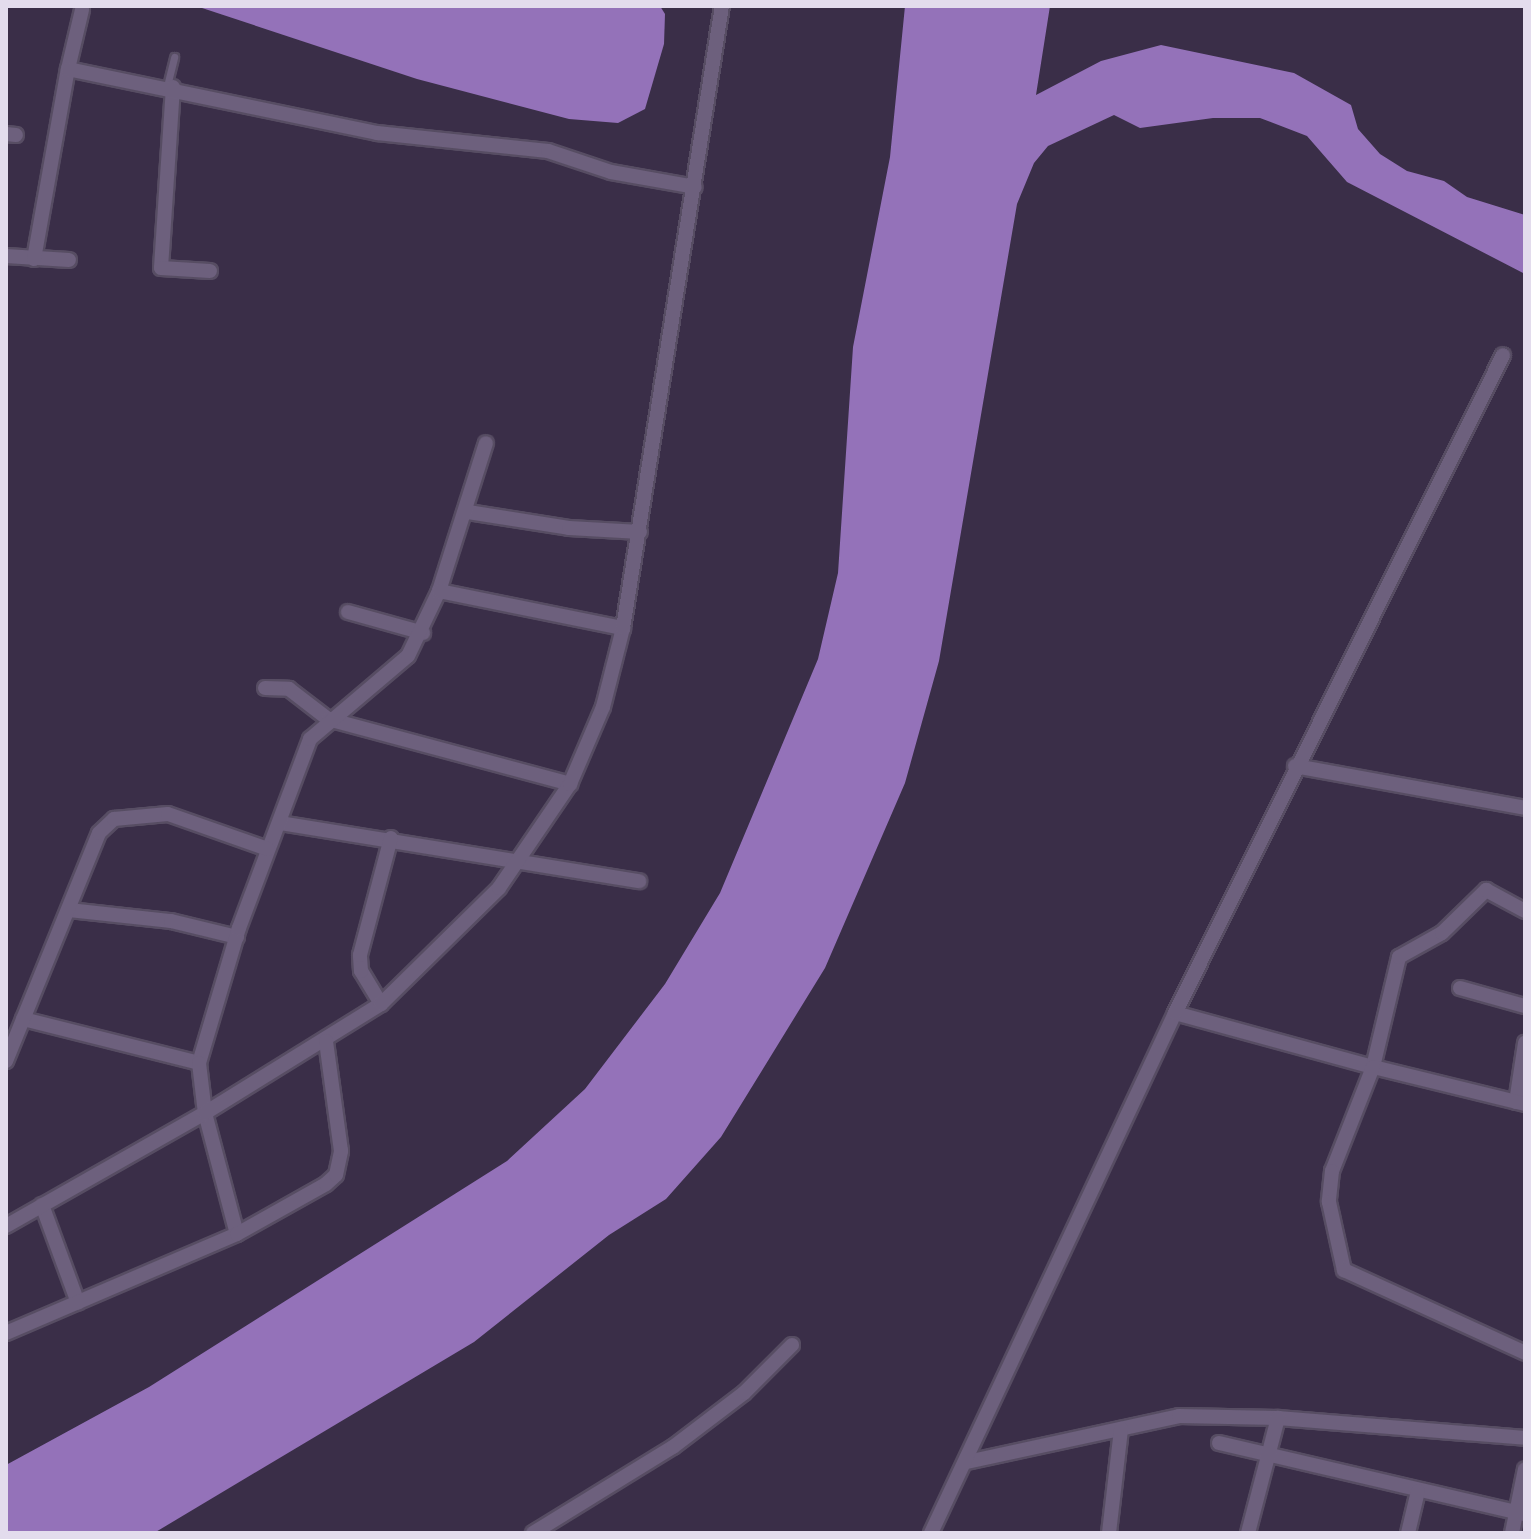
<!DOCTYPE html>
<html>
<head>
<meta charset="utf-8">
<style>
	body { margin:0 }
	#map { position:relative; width:1531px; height:1539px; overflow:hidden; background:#3a2e48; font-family:Raleway,sans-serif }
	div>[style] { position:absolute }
	.water>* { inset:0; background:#9472b9 }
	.roads { filter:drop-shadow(2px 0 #574d63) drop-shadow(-2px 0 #574d63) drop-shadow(0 2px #574d63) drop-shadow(0 -2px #574d63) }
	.service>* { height:7px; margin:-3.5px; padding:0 3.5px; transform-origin:3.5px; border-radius:3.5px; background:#6d607d }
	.minor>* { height:14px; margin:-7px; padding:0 7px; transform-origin:7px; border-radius:7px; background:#6d607d }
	span { translate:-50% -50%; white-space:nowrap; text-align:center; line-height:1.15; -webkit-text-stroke:8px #30243e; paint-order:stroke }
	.frame { position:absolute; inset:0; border:8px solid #e3dced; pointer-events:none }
</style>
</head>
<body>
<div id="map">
	<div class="water">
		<i style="clip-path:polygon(196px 6px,660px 6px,665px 14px,664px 44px,645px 109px,618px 123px,569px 119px,417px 79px)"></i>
		<i style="clip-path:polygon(905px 6px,1050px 6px,1036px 95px,1101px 61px,1161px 45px,1294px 73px,1351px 105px,1358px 129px,1380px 154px,1407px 171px,1444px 181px,1467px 197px,1525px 215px,1525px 274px,1347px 182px,1307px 136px,1260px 118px,1213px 118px,1140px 128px,1114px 115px,1048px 146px,1034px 163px,1017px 204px,939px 661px,905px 783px,825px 968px,721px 1137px,666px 1199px,609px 1235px,474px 1342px,154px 1533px,6px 1533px,6px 1465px,149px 1387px,507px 1161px,585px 1089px,665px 984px,720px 893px,818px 659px,838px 573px,853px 347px,890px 157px)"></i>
	</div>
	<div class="roads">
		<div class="service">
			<i style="left:167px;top:86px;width:30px;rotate:-76deg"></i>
		</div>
		<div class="minor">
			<i style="left:68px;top:69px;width:61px;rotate:-76.7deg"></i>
			<i style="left:173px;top:87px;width:181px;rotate:93.8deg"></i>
			<i style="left:161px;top:268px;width:49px;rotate:3.5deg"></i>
			<i style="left:6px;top:134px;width:10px;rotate:6deg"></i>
			<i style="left:6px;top:256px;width:63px;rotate:3.6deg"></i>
			<i style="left:34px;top:259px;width:193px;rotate:-79.9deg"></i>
			<i style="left:68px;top:69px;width:316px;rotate:11.7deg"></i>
			<i style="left:377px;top:133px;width:172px;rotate:6deg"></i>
			<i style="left:548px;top:151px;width:66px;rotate:18.4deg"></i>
			<i style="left:611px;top:172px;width:85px;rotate:10.1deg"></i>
			<i style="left:468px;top:512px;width:102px;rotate:9deg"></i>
			<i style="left:569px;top:528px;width:71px;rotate:3.2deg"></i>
			<i style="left:439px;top:591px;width:155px;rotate:-72.4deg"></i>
			<i style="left:348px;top:612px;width:78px;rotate:15.6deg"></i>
			<i style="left:265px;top:688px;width:24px;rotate:2deg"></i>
			<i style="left:289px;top:689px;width:49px;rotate:37.6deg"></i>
			<i style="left:328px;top:719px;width:251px;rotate:15deg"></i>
			<i style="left:1295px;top:766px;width:234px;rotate:10.3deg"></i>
			<i style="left:280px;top:823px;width:364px;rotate:9.2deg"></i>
			<i style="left:69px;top:910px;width:103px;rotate:6.2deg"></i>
			<i style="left:171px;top:921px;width:68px;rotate:13.6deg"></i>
			<i style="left:1460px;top:988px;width:67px;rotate:15.5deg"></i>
			<i style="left:381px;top:1004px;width:39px;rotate:-121deg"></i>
			<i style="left:361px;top:971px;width:16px;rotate:-94deg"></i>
			<i style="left:360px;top:955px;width:121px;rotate:-75.2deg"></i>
			<i style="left:1175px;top:1013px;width:205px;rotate:15.3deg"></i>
			<i style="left:1373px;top:1067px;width:113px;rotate:-76.7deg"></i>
			<i style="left:1399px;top:957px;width:49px;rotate:-29.2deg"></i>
			<i style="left:1442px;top:933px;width:62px;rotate:-44.3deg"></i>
			<i style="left:1486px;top:890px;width:44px;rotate:28.3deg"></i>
			<i style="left:23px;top:1019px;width:181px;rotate:14deg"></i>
			<i style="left:199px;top:1063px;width:141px;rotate:-73.5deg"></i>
			<i style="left:239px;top:928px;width:202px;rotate:-69.4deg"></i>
			<i style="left:310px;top:739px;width:128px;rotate:-40.3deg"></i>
			<i style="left:408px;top:656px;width:72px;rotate:-64.5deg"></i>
			<i style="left:439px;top:591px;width:188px;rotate:11.4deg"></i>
			<i style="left:6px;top:1061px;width:246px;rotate:-67.8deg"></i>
			<i style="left:99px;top:833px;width:21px;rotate:-43deg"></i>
			<i style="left:114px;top:819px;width:54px;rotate:-5.3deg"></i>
			<i style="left:168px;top:814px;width:106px;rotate:19.3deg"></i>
			<i style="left:199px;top:1063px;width:50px;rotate:83.2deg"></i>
			<i style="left:205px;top:1113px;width:125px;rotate:75.2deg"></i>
			<i style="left:1516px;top:1102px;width:60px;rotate:-81.3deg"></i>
			<i style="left:1525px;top:1104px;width:156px;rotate:-166.3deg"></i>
			<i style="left:1373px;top:1067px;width:112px;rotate:111.5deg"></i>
			<i style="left:1332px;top:1171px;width:31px;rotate:96deg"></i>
			<i style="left:1329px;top:1202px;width:70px;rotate:77.6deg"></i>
			<i style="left:1344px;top:1270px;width:199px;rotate:24.6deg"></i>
			<i style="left:42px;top:1205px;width:104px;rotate:69.8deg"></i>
			<i style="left:6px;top:1226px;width:229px;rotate:-29.6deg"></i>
			<i style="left:205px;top:1113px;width:207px;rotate:-31.8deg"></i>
			<i style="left:381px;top:1004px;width:165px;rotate:-44.5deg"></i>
			<i style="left:499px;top:888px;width:126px;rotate:-55.7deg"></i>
			<i style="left:570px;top:784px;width:84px;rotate:-66.8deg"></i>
			<i style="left:603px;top:707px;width:81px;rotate:-75.8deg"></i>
			<i style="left:623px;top:628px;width:630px;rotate:-80.96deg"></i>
			<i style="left:6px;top:1333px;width:251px;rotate:-23.2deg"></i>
			<i style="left:237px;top:1234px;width:102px;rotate:-29.3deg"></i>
			<i style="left:326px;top:1184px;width:13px;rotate:-42deg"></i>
			<i style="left:336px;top:1175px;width:25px;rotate:-78deg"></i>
			<i style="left:341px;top:1151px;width:111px;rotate:-97.8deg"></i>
			<i style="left:1219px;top:1443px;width:314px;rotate:13.1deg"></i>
			<i style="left:967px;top:1462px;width:217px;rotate:-12.2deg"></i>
			<i style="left:1179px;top:1416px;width:99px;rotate:1.2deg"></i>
			<i style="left:1278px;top:1418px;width:248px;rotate:4.6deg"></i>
			<i style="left:533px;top:1533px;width:164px;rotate:-31.6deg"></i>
			<i style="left:673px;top:1447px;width:89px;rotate:-37.3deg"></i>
			<i style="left:744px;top:1393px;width:68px;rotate:-45deg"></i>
			<i style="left:931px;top:1533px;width:574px;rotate:-64.86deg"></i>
			<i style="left:1175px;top:1013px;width:735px;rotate:-63.5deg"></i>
			<i style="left:1109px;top:1533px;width:105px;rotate:-83.4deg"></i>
			<i style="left:1248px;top:1533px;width:119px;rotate:-75.4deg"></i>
			<i style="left:1408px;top:1533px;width:43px;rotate:-76.6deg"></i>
			<i style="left:1512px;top:1533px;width:65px;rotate:-78.5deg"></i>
		</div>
	</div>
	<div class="frame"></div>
</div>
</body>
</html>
